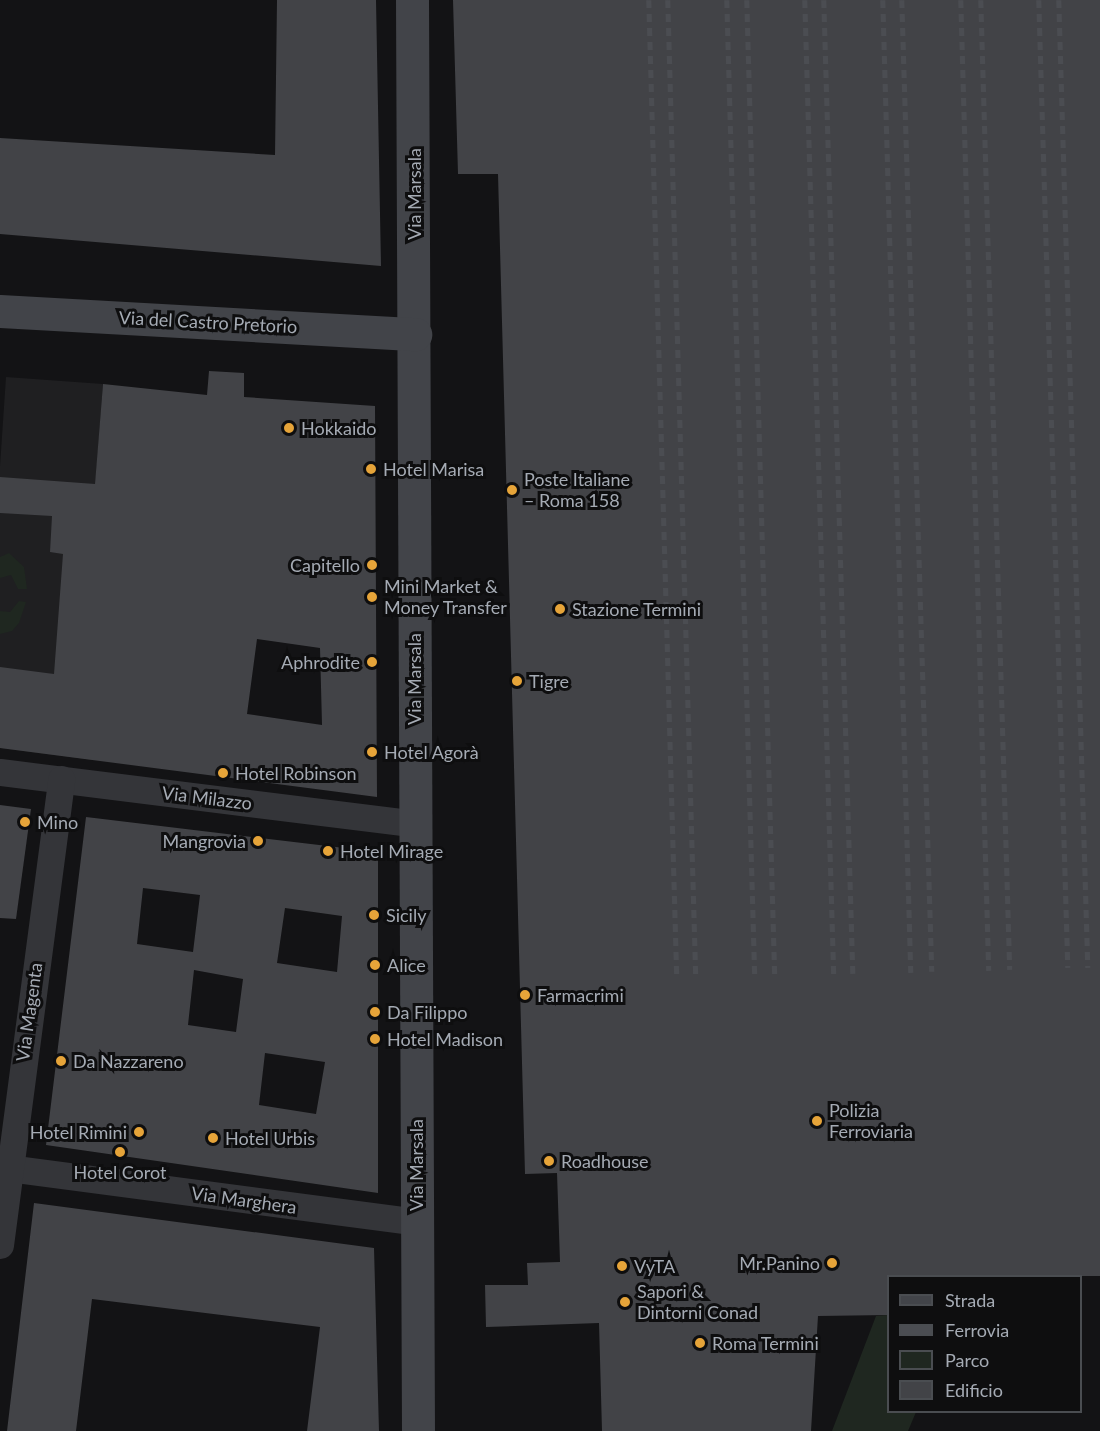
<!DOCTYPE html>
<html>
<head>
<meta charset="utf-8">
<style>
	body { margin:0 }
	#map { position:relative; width:1100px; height:1431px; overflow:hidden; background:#131315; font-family:Lato,sans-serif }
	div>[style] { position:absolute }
	.built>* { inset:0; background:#1f1f21 }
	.green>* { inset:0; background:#1f2720 }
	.building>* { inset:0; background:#424347 }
	.street>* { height:27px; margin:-13.5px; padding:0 13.5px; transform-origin:13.5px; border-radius:13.5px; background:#343539 }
	.secondary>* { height:33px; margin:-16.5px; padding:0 16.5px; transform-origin:16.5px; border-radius:16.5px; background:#424449 }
	.rail>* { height:4.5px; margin-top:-2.25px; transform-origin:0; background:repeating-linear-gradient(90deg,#4b4d52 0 8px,transparent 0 14px) }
	.dots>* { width:16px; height:16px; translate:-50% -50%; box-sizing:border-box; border:3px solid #0e0e0f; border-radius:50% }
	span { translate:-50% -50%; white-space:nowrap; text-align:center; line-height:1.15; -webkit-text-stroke:6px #0e0e0f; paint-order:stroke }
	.street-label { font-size:18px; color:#a5abb4 }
	.poi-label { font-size:18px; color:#a5abb4 }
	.left { translate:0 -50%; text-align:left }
	.right { translate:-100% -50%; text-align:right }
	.legend { position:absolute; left:887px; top:1275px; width:195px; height:138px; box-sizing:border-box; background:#0e0e0f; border:2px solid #4a4d51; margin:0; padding:8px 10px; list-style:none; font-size:18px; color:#a5abb4 }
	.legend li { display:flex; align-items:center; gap:12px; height:30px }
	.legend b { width:30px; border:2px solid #4a4d51 }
</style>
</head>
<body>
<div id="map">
	<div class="built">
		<i style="clip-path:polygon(6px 377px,103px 384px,90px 556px,99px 698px,93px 760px,0 748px,0 466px)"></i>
	</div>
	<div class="green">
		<i style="clip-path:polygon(9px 553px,24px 567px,27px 589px,18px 589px,11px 575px,0 578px,0 557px)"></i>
		<i style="clip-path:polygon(19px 601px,26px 602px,19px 623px,12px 631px,0 634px,0 611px,10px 612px)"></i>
		<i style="clip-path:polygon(888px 1315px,888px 1412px,916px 1412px,908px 1431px,832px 1431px,876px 1316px)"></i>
	</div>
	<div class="building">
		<i style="clip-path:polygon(277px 0,376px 0,381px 266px,0 234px,0 138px,275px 155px)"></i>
		<i style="clip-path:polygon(453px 0,1100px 0,1100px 1276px,888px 1276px,888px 1315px,818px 1316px,811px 1431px,602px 1431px,599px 1323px,486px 1327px,485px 1285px,528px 1285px,527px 1263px,560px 1262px,557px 1173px,525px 1174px,498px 174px,458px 174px)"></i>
		<i style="clip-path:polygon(evenodd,209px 371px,244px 373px,244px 397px,375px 406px,377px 797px,0 748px,0 667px,54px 674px,63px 554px,50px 552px,52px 516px,0 513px,0 477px,95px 484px,103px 384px,207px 395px,209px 371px,257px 639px,320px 648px,322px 725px,247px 714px,257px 639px)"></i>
		<i style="clip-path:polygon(0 805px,31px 809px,16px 919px,0 918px)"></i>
		<i style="clip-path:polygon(evenodd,86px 817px,378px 852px,378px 1193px,46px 1145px,86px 817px,143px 888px,200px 895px,193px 952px,137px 944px,143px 888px,86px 817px,285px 908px,342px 916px,337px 972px,277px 963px,285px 908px,86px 817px,194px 970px,243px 979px,236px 1032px,188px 1025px,194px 970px,86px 817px,265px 1053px,325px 1062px,316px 1114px,259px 1105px,265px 1053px)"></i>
		<i style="clip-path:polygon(34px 1203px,374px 1248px,379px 1431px,307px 1431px,320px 1327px,92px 1299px,76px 1431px,7px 1431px)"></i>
	</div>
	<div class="street">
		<i style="left:0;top:772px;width:418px;rotate:7.1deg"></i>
		<i style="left:0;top:1167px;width:421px;rotate:7.5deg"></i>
		<i style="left:0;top:1245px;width:470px;rotate:-82.5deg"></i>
	</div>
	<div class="secondary">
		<i style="left:412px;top:0;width:1431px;rotate:89.76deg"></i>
		<i style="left:0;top:311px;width:416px;rotate:3.2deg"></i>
	</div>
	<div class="rail">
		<i style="left:649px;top:0;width:980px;rotate:88.36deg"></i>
		<i style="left:668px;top:0;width:979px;rotate:88.36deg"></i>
		<i style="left:727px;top:0;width:977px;rotate:88.36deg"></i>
		<i style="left:747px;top:0;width:977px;rotate:88.36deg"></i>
		<i style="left:805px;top:0;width:975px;rotate:88.3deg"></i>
		<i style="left:824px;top:0;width:974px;rotate:88.29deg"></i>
		<i style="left:883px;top:0;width:973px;rotate:88.35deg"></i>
		<i style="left:902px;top:0;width:972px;rotate:88.23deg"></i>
		<i style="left:961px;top:0;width:971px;rotate:88.35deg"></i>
		<i style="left:981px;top:0;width:970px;rotate:88.29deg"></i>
		<i style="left:1039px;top:0;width:968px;rotate:88.28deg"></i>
		<i style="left:1059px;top:0;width:968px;rotate:88.28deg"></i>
	</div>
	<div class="dots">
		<i style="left:289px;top:428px;background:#e6a439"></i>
		<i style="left:371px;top:469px;background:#e6a439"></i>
		<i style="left:512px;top:490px;background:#e6a439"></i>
		<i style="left:372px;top:565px;background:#e6a439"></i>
		<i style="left:372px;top:597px;background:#e6a439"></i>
		<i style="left:560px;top:609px;background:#e6a439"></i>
		<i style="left:372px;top:662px;background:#e6a439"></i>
		<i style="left:517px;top:681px;background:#e6a439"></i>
		<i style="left:372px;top:752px;background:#e6a439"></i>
		<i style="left:223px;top:773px;background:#e6a439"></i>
		<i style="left:25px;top:822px;background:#e6a439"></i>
		<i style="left:258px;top:841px;background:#e6a439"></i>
		<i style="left:328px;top:851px;background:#e6a439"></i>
		<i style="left:374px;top:915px;background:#e6a439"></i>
		<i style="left:375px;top:965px;background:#e6a439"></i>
		<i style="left:525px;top:995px;background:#e6a439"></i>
		<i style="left:375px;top:1012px;background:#e6a439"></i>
		<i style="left:375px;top:1039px;background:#e6a439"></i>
		<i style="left:61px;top:1061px;background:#e6a439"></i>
		<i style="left:817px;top:1121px;background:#e6a439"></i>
		<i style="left:139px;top:1132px;background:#e6a439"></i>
		<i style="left:213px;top:1138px;background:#e6a439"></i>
		<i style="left:120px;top:1152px;background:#e6a439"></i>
		<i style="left:549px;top:1161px;background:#e6a439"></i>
		<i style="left:832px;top:1263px;background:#e6a439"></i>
		<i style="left:622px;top:1266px;background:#e6a439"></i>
		<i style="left:625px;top:1302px;background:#e6a439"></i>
		<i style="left:700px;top:1343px;background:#e6a439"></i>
	</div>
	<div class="street-label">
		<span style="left:414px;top:194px;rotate:-90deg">Via Marsala</span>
		<span style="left:208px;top:322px;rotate:3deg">Via del Castro Pretorio</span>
		<span style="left:414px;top:679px;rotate:-90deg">Via Marsala</span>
		<span style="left:207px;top:798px;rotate:7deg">Via Milazzo</span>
		<span style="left:29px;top:1012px;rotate:-82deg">Via Magenta</span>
		<span style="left:416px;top:1165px;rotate:-90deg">Via Marsala</span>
		<span style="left:244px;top:1200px;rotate:8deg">Via Marghera</span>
	</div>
	<div class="poi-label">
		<span class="left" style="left:301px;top:428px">Hokkaido</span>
		<span class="left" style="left:383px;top:469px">Hotel Marisa</span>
		<span class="left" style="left:524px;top:490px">Poste Italiane<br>– Roma 158</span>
		<span class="right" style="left:360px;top:565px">Capitello</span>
		<span class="left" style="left:384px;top:597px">Mini Market &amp;<br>Money Transfer</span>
		<span class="left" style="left:572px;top:609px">Stazione Termini</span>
		<span class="right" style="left:360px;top:662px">Aphrodite</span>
		<span class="left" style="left:529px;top:681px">Tigre</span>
		<span class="left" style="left:384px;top:752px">Hotel Agorà</span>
		<span class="left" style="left:235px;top:773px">Hotel Robinson</span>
		<span class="left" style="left:37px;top:822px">Mino</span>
		<span class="right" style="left:246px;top:841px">Mangrovia</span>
		<span class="left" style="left:340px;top:851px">Hotel Mirage</span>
		<span class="left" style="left:386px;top:915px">Sicily</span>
		<span class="left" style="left:387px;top:965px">Alice</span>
		<span class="left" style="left:537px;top:995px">Farmacrimi</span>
		<span class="left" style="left:387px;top:1012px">Da Filippo</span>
		<span class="left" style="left:387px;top:1039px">Hotel Madison</span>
		<span class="left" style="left:73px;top:1061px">Da Nazzareno</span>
		<span class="left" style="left:829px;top:1121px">Polizia<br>Ferroviaria</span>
		<span class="right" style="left:127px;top:1132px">Hotel Rimini</span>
		<span class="left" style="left:225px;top:1138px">Hotel Urbis</span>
		<span class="left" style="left:561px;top:1161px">Roadhouse</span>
		<span style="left:120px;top:1172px">Hotel Corot</span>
		<span class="right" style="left:820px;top:1263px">Mr.Panino</span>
		<span class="left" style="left:634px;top:1266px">VyTA</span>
		<span class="left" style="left:637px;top:1302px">Sapori &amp;<br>Dintorni Conad</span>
		<span class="left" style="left:712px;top:1343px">Roma Termini</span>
	</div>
	<ul class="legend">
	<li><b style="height:8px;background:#424449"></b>Strada</li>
	<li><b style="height:8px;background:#4b4d52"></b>Ferrovia</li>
	<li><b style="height:16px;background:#1f2720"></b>Parco</li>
	<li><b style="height:16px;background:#424347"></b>Edificio</li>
	</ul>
</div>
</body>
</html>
